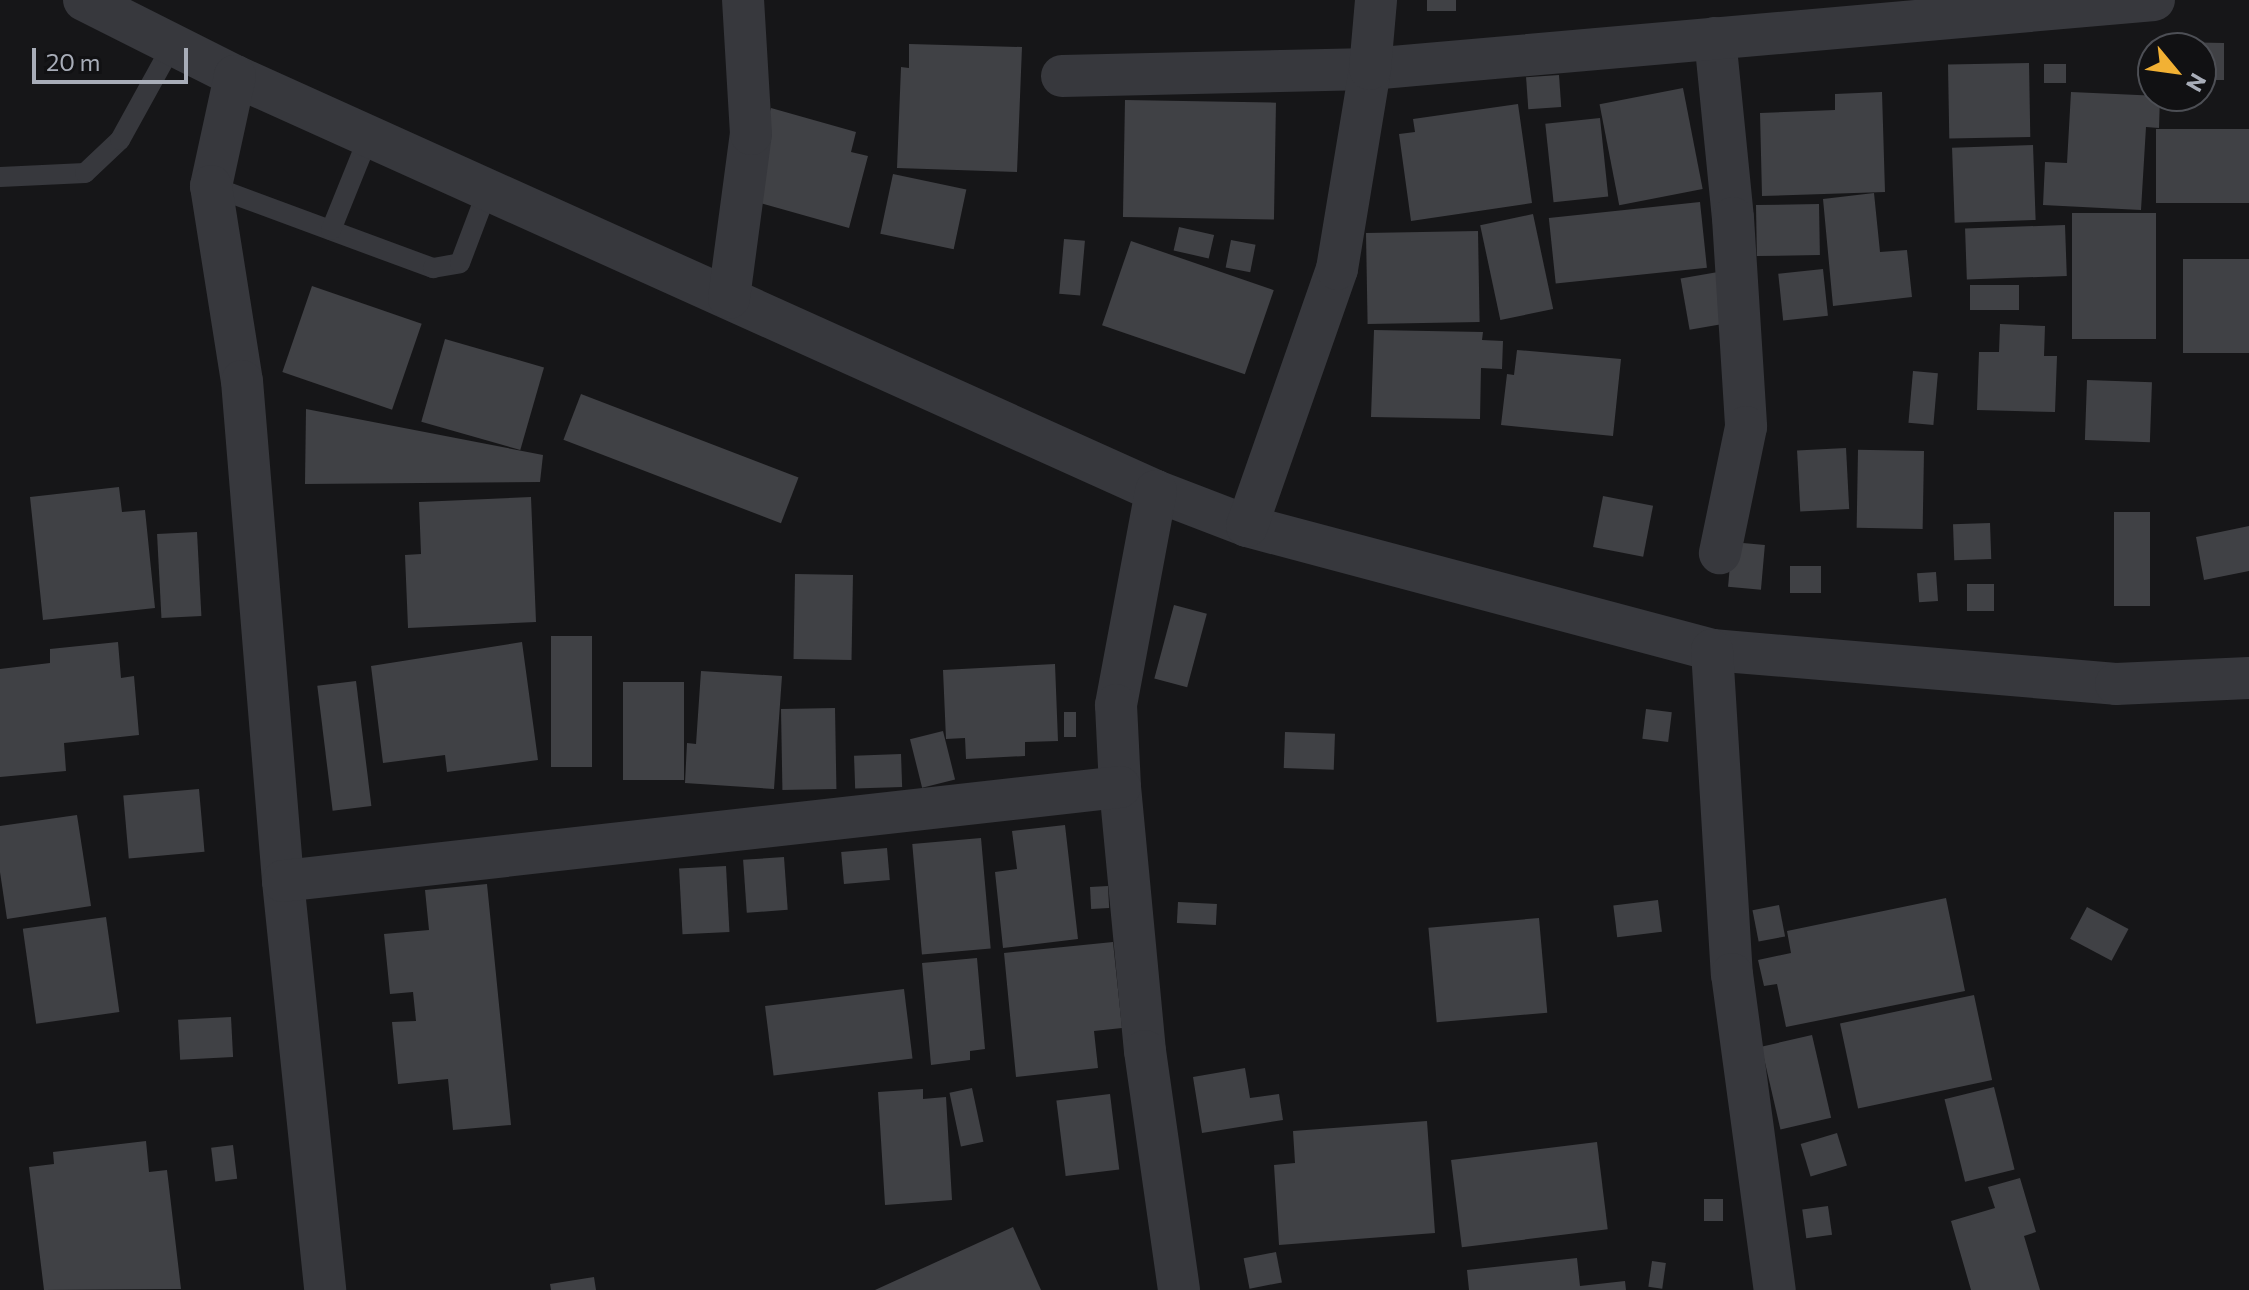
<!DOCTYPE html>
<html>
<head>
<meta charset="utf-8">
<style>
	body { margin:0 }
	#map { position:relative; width:2249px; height:1290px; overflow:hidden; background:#161618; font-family:Commissioner,sans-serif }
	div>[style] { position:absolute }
	.building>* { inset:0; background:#404145; transform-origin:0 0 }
	.lane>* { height:20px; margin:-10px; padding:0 10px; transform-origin:10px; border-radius:10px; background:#37383d }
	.street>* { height:42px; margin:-21px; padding:0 21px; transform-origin:21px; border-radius:21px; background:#37383d }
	span { translate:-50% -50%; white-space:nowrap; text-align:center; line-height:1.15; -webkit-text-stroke:7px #111113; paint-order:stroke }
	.north { position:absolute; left:2137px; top:32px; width:80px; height:80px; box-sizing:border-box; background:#111113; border:2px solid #4d4f55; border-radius:50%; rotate:119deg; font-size:22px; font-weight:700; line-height:32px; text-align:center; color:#a8adb8 }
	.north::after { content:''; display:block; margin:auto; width:28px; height:36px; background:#f2b134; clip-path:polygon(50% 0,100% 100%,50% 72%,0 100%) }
	.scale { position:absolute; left:32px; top:48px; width:156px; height:36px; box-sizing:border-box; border:4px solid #a8adb8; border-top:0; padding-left:10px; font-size:24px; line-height:28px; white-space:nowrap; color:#a8adb8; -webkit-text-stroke:6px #111113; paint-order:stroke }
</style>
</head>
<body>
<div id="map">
	<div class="building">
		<i style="left:1427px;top:0;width:29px;height:11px"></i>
		<i style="clip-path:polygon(2174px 42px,2224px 43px,2224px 80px,2201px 80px,2201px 48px,2174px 48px)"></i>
		<i style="clip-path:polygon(909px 44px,1022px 47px,1017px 172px,897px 168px,901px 67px,909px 68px)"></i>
		<i style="left:2029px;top:63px;width:74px;height:81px;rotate:89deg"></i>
		<i style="left:2044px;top:64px;width:22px;height:19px"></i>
		<i style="left:1559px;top:75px;width:32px;height:33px;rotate:86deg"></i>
		<i style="left:1683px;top:88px;width:103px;height:85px;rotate:79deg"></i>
		<i style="clip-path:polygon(1882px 92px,1885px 192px,1762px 196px,1760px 113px,1835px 110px,1835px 94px)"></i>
		<i style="clip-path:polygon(2071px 92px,2160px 96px,2159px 128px,2146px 127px,2141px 210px,2043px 205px,2045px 162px,2067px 163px)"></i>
		<i style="left:1125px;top:100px;width:151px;height:117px;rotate:1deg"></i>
		<i style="clip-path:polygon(1518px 104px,1532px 203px,1411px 221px,1399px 134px,1415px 132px,1413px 119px)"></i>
		<i style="clip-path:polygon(771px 108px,856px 132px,851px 152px,868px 156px,849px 228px,746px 199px)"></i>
		<i style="left:1600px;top:118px;width:79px;height:55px;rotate:84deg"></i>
		<i style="left:2249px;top:129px;width:74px;height:93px;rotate:90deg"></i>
		<i style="left:2033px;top:145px;width:75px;height:81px;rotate:88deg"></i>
		<i style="left:893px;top:174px;width:75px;height:61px;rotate:12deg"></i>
		<i style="clip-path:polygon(1874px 193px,1880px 252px,1907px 250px,1912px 297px,1833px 306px,1823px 199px)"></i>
		<i style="left:1700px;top:202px;width:66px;height:152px;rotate:84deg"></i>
		<i style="left:1819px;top:204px;width:51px;height:63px;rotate:89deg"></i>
		<i style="left:2156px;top:213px;width:126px;height:84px;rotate:90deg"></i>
		<i style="left:1533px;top:214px;width:97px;height:54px;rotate:78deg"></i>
		<i style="left:2065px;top:225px;width:51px;height:100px;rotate:88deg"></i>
		<i style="left:1179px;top:227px;width:36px;height:24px;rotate:13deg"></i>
		<i style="left:1478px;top:231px;width:91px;height:112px;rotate:89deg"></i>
		<i style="left:1064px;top:239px;width:21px;height:55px;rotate:5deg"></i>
		<i style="left:1231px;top:240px;width:25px;height:28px;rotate:11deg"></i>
		<i style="left:1131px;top:241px;width:151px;height:89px;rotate:19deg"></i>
		<i style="left:2183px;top:259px;width:66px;height:94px"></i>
		<i style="left:1823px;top:269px;width:47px;height:45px;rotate:84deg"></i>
		<i style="left:1718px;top:272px;width:52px;height:38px;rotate:80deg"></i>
		<i style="left:2019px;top:285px;width:25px;height:49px;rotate:90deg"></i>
		<i style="left:312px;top:286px;width:116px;height:91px;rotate:19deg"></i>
		<i style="clip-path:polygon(2000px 324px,2045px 326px,2044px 356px,2057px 356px,2055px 412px,1977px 410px,1979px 352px,1999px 352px)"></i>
		<i style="clip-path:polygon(1374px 330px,1483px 332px,1482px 340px,1503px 341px,1502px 369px,1481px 368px,1480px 419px,1371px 417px)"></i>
		<i style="left:445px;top:339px;width:103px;height:86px;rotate:16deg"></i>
		<i style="clip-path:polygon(1517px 350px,1621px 359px,1613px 436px,1501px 425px,1507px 374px,1514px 375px)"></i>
		<i style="left:1913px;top:371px;width:25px;height:52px;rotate:5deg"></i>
		<i style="left:2087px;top:380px;width:65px;height:60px;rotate:2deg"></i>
		<i style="left:581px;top:394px;width:233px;height:49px;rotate:21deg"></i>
		<i style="clip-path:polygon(306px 409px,543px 455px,540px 482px,305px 484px)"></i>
		<i style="left:1846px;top:448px;width:61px;height:49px;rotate:87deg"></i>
		<i style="left:1924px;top:451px;width:78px;height:66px;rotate:91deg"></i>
		<i style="clip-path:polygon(119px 487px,122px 512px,145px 510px,155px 608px,43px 620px,30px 497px)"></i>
		<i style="left:1603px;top:496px;width:51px;height:52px;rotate:11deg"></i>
		<i style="clip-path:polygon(531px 497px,536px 622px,408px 628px,405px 555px,421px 554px,419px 502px)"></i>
		<i style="left:2114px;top:512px;width:36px;height:94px"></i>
		<i style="left:1990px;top:523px;width:36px;height:37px;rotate:88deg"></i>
		<i style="clip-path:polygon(2249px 526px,2249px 571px,2204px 580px,2196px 537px)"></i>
		<i style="left:197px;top:532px;width:84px;height:40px;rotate:87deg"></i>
		<i style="left:1732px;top:542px;width:33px;height:45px;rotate:5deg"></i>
		<i style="left:1821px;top:566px;width:27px;height:31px;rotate:90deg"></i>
		<i style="left:1936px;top:572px;width:29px;height:19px;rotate:86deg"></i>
		<i style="left:795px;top:574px;width:58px;height:85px;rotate:1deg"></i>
		<i style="left:1967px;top:584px;width:27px;height:27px"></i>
		<i style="left:1174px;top:605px;width:34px;height:76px;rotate:15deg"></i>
		<i style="left:551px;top:636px;width:41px;height:131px"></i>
		<i style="clip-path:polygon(118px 642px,121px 678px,134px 676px,139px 735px,64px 743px,66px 771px,0 777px,0 669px,50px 663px,50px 649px)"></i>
		<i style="clip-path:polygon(522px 642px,538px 760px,447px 772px,445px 755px,383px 763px,371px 666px)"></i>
		<i style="clip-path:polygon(1055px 664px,1058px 741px,1025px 742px,1025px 756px,966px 759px,965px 738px,946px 739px,943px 670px)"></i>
		<i style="clip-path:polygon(701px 671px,782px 676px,774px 789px,685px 783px,687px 743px,696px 744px)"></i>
		<i style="left:356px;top:681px;width:126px;height:39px;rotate:83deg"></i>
		<i style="left:623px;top:682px;width:61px;height:98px"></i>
		<i style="left:835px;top:708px;width:81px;height:54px;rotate:89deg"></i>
		<i style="left:1646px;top:709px;width:26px;height:30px;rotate:7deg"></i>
		<i style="left:1064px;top:712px;width:12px;height:25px"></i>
		<i style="left:943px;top:731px;width:50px;height:34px;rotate:76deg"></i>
		<i style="left:1285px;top:732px;width:50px;height:36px;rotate:2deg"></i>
		<i style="left:901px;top:754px;width:33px;height:47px;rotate:88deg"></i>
		<i style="left:199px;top:789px;width:63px;height:76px;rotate:85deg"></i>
		<i style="clip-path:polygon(77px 815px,91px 906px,7px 919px,0 872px,0 826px)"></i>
		<i style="clip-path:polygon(1065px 825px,1078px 939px,1003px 948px,995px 872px,1017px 869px,1012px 831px)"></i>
		<i style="left:981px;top:838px;width:111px;height:69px;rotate:85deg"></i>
		<i style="left:887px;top:848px;width:32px;height:46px;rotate:85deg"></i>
		<i style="left:784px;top:857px;width:53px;height:41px;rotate:86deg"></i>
		<i style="left:726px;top:866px;width:66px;height:47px;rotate:87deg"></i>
		<i style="clip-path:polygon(487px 884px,511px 1125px,453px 1130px,448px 1079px,398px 1084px,392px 1022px,416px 1021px,413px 992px,390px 994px,384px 934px,429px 930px,425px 890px)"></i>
		<i style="left:1108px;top:886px;width:22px;height:18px;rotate:87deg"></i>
		<i style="clip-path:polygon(1946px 898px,1965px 991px,1786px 1027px,1777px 984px,1764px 986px,1758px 960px,1791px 953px,1787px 931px)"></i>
		<i style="left:1658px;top:900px;width:32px;height:45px;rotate:83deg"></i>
		<i style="left:1178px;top:902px;width:39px;height:21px;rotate:3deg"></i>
		<i style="left:1779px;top:905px;width:32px;height:27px;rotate:79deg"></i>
		<i style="left:2087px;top:907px;width:47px;height:36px;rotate:28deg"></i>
		<i style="left:106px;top:917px;width:96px;height:84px;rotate:82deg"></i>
		<i style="left:1539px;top:918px;width:95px;height:111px;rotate:85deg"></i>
		<i style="clip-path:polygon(1113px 942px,1122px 1028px,1094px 1031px,1098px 1068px,1016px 1077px,1004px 953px)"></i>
		<i style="clip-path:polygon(977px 958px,985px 1049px,970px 1051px,970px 1060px,931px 1065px,922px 963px)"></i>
		<i style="left:904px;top:989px;width:70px;height:140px;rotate:83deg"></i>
		<i style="left:1974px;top:995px;width:87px;height:137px;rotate:78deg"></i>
		<i style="left:231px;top:1017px;width:40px;height:53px;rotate:87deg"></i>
		<i style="left:1812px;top:1035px;width:85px;height:52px;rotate:77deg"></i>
		<i style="clip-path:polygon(1245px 1068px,1250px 1098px,1279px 1094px,1283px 1120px,1202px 1133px,1193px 1077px)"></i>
		<i style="left:1994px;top:1087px;width:85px;height:51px;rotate:76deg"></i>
		<i style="left:972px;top:1088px;width:55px;height:23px;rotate:78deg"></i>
		<i style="clip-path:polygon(923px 1089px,923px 1099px,946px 1097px,952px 1200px,885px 1205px,878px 1092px)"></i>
		<i style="left:1110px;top:1094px;width:76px;height:54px;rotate:83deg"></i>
		<i style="clip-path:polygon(1427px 1121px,1435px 1233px,1279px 1245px,1274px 1165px,1295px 1163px,1293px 1131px)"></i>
		<i style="left:1837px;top:1133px;width:34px;height:38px;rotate:73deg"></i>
		<i style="clip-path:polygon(146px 1141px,149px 1172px,167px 1170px,181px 1289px,44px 1290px,29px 1167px,54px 1164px,53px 1152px)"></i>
		<i style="left:1597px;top:1142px;width:88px;height:147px;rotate:83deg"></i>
		<i style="left:233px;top:1145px;width:34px;height:22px;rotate:83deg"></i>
		<i style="clip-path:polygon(2020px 1178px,2036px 1232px,2024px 1236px,2040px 1290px,1971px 1290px,1951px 1221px,1995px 1208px,1988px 1187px)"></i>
		<i style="left:1704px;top:1199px;width:19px;height:22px"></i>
		<i style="left:1828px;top:1206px;width:29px;height:26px;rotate:82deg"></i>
		<i style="clip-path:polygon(1013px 1227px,1041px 1290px,875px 1290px)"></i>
		<i style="left:1276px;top:1252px;width:31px;height:33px;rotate:79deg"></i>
		<i style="clip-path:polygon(1577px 1258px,1580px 1286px,1625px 1281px,1626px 1290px,1469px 1290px,1467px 1270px)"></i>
		<i style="left:1652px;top:1261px;width:14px;height:26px;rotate:8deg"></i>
		<i style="clip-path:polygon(594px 1277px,596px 1290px,551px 1290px,550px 1284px)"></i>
	</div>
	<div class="lane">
		<i style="left:0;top:177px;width:85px;rotate:-2.7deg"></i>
		<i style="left:85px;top:173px;width:48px;rotate:-43.3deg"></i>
		<i style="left:120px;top:140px;width:110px;rotate:-61.1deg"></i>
		<i style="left:211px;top:186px;width:237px;rotate:20.3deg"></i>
		<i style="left:433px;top:268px;width:27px;rotate:-10deg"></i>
		<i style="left:460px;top:263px;width:79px;rotate:-69.3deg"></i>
		<i style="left:331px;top:230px;width:101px;rotate:-68deg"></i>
	</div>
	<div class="street">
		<i style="left:84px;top:0;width:169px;rotate:26.7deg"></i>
		<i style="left:235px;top:76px;width:1010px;rotate:24.26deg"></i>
		<i style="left:1156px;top:491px;width:97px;rotate:21deg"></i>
		<i style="left:1247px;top:526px;width:481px;rotate:14.9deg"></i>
		<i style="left:1712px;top:650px;width:405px;rotate:4.8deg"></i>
		<i style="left:2116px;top:684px;width:133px;rotate:-2.6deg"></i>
		<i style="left:1715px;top:38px;width:181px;rotate:84.3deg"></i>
		<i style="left:1733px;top:218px;width:209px;rotate:86.4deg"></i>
		<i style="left:1746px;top:427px;width:129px;rotate:101.7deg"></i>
		<i style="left:235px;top:76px;width:113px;rotate:102.3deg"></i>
		<i style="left:211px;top:186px;width:197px;rotate:81deg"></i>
		<i style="left:242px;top:381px;width:502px;rotate:85.31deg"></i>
		<i style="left:283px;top:881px;width:411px;rotate:84.1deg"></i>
		<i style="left:1062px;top:76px;width:308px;rotate:-1.3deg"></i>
		<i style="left:1370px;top:69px;width:787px;rotate:-5.03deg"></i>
		<i style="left:729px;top:298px;width:165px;rotate:-82.4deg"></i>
		<i style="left:751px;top:134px;width:134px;rotate:-93.4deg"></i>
		<i style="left:1156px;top:491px;width:218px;rotate:100.6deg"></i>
		<i style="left:1116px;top:705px;width:82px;rotate:87.2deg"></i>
		<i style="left:1120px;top:787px;width:265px;rotate:84.6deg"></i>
		<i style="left:1145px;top:1051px;width:241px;rotate:81.9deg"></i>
		<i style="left:1247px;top:526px;width:272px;rotate:-70.7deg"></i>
		<i style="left:1337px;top:269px;width:203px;rotate:-80.6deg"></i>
		<i style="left:1370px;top:69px;width:69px;rotate:-85deg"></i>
		<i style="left:1712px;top:650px;width:325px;rotate:86.5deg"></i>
		<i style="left:1732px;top:974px;width:319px;rotate:82.3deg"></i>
		<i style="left:283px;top:881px;width:842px;rotate:-6.41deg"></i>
	</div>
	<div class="north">N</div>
	<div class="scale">20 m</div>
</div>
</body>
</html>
